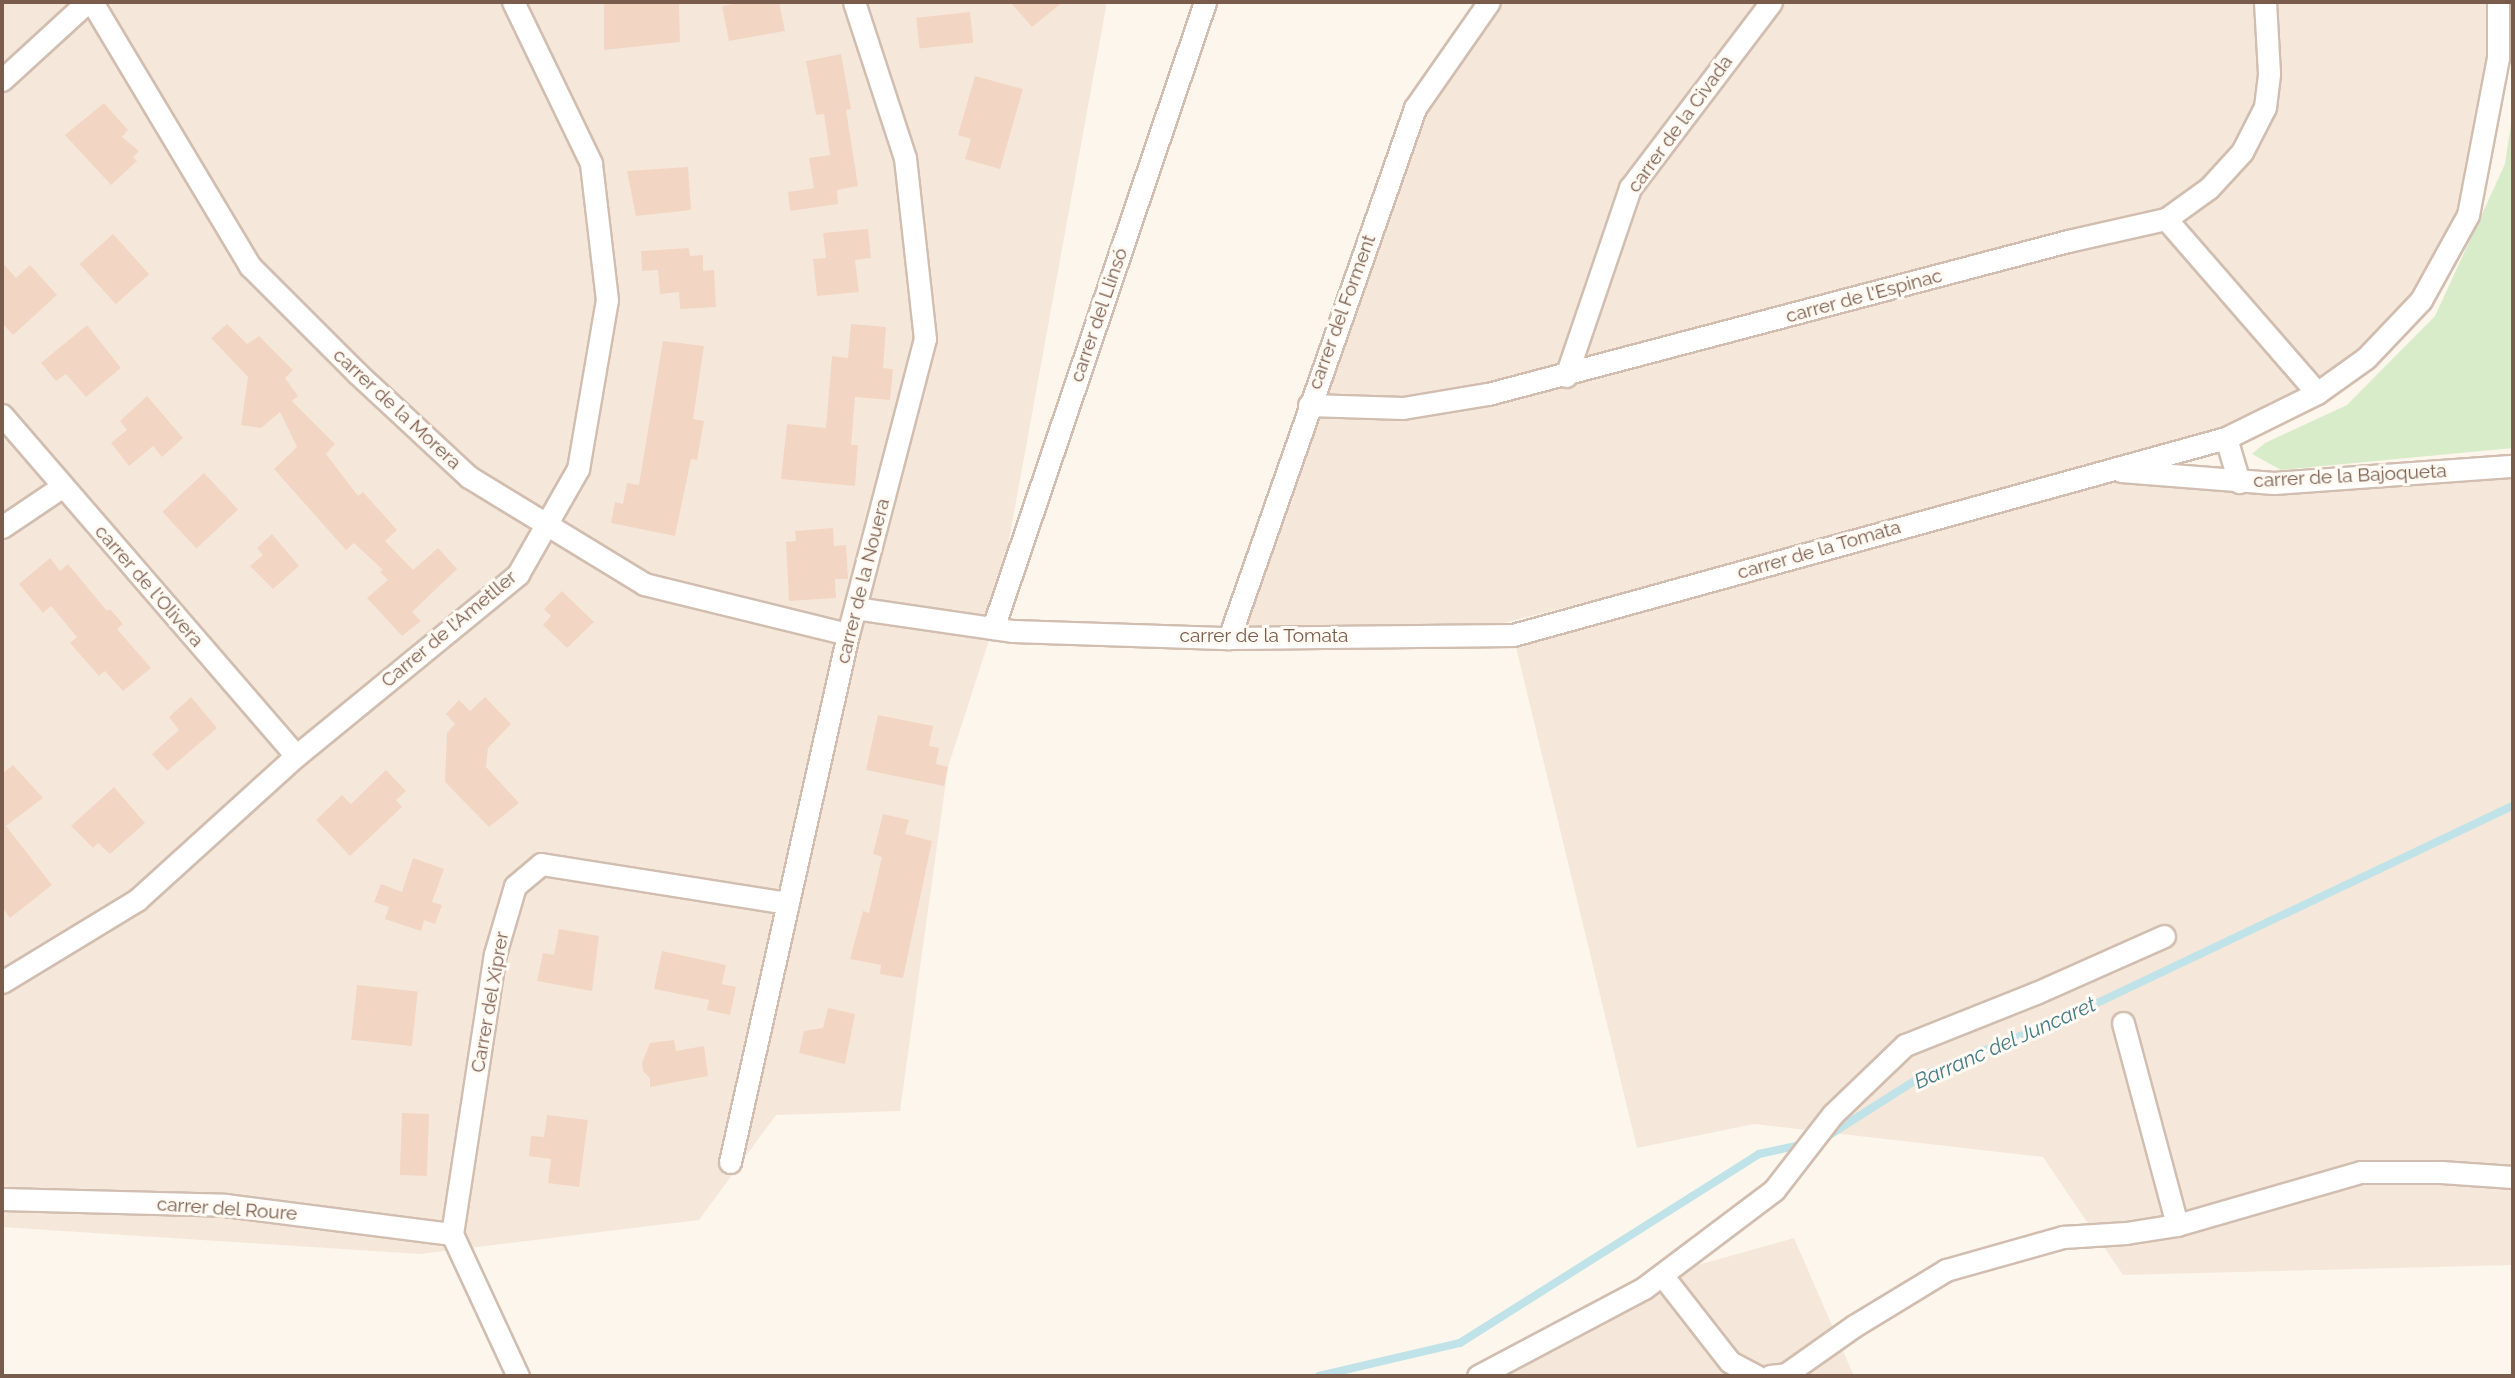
<!DOCTYPE html>
<html>
<head>
<meta charset="utf-8">
<style>
	body { margin:0 }
	#map { position:relative; width:2515px; height:1378px; overflow:hidden; background:#fdf6ec; font-family:Raleway,sans-serif }
	div>[style] { position:absolute }
	.residential>* { inset:0; background:#f5e8da }
	.green>* { inset:0; background:#d8ecc9 }
	.stream>* { height:8px; margin:-4px; padding:0 4px; transform-origin:4px; border-radius:4px; background:#bfe3e8 }
	.building>* { inset:0; background:#f3d5c3; transform-origin:0 0 }
	.roads { filter:drop-shadow(2px 0 #d1beb0) drop-shadow(-2px 0 #d1beb0) drop-shadow(0 2px #d1beb0) drop-shadow(0 -2px #d1beb0) }
	.street>* { height:21px; margin:-10.5px; padding:0 10.5px; transform-origin:10.5px; border-radius:10.5px; background:#fff }
	span { translate:-50% -50%; white-space:nowrap; text-align:center; line-height:1.15; -webkit-text-stroke:6px #fffaf3; paint-order:stroke }
	.street-label { font-size:19px; color:#7a5c4d }
	.water-label { font-size:21px; color:#437c86; font-style:italic }
	.frame { position:absolute; inset:0; border:4px solid #7a5c4d; pointer-events:none }
</style>
</head>
<body>
<div id="map">
	<div class="residential">
		<i style="clip-path:polygon(2px 2px,1107px 2px,993px 628px,948px 767px,900px 1111px,776px 1115px,699px 1220px,420px 1254px,2px 1227px)"></i>
		<i style="clip-path:polygon(1490px 2px,2499px 2px,2468px 215px,2421px 300px,2366px 358px,2258px 424px,2107px 469px,2239px 482px,2513px 466px,2513px 1265px,2123px 1275px,2043px 1157px,1754px 1124px,1637px 1148px,1513px 635px,2062px 481px,1480px 629px,1229px 638px,1415px 108px)"></i>
		<i style="clip-path:polygon(1794px 1238px,1854px 1376px,1478px 1376px,1662px 1275px)"></i>
	</div>
	<div class="green">
		<i style="clip-path:polygon(2513px 110px,2513px 448px,2281px 470px,2252px 454px,2265px 443px,2347px 405px,2435px 316px,2505px 164px)"></i>
	</div>
	<div class="stream">
		<i style="left:1823px;top:1139px;width:120px;rotate:-32.4deg"></i>
		<i style="left:1924px;top:1075px;width:162px;rotate:-22.1deg"></i>
		<i style="left:2074px;top:1014px;width:486px;rotate:-25.4deg"></i>
		<i style="left:1319px;top:1376px;width:145px;rotate:-13.2deg"></i>
		<i style="left:1460px;top:1343px;width:354px;rotate:-32.3deg"></i>
		<i style="left:1759px;top:1154px;width:46px;rotate:-12.5deg"></i>
	</div>
	<div class="building">
		<i style="clip-path:polygon(679px 2px,680px 42px,604px 50px,604px 3px)"></i>
		<i style="clip-path:polygon(746px 2px,779px 2px,785px 31px,729px 41px,722px 6px)"></i>
		<i style="clip-path:polygon(1010px 2px,1063px 2px,1032px 27px)"></i>
		<i style="left:970px;top:12px;width:31px;height:54px;rotate:84deg"></i>
		<i style="clip-path:polygon(841px 54px,851px 109px,846px 110px,858px 186px,837px 190px,838px 204px,790px 211px,788px 192px,814px 188px,809px 158px,830px 155px,824px 114px,816px 115px,806px 61px)"></i>
		<i style="clip-path:polygon(975px 76px,1023px 89px,1000px 169px,965px 159px,971px 139px,958px 135px)"></i>
		<i style="clip-path:polygon(104px 103px,128px 130px,122px 137px,139px 151px,133px 157px,137px 161px,111px 185px,65px 135px)"></i>
		<i style="clip-path:polygon(688px 167px,691px 210px,636px 216px,627px 171px)"></i>
		<i style="clip-path:polygon(868px 229px,871px 258px,855px 260px,859px 292px,817px 296px,813px 259px,826px 258px,823px 233px)"></i>
		<i style="left:113px;top:234px;width:54px;height:45px;rotate:48deg"></i>
		<i style="clip-path:polygon(689px 248px,690px 256px,703px 255px,703px 271px,714px 270px,716px 307px,680px 309px,679px 292px,660px 294px,658px 270px,642px 271px,641px 251px)"></i>
		<i style="clip-path:polygon(2px 262px,16px 278px,30px 265px,57px 295px,13px 335px,2px 323px)"></i>
		<i style="clip-path:polygon(227px 324px,247px 344px,259px 336px,293px 370px,285px 378px,298px 396px,292px 401px,335px 444px,326px 454px,358px 496px,363px 492px,397px 530px,385px 541px,413px 570px,438px 548px,457px 569px,412px 612px,421px 621px,402px 636px,367px 598px,388px 580px,380px 572px,383px 570px,354px 543px,346px 550px,274px 469px,297px 447px,280px 412px,261px 428px,241px 425px,248px 377px,211px 338px)"></i>
		<i style="clip-path:polygon(851px 324px,886px 327px,883px 368px,893px 369px,890px 400px,855px 397px,851px 445px,858px 445px,855px 486px,781px 479px,787px 424px,826px 428px,832px 356px,848px 358px)"></i>
		<i style="clip-path:polygon(87px 325px,121px 368px,86px 397px,66px 374px,56px 381px,41px 363px)"></i>
		<i style="clip-path:polygon(663px 341px,704px 346px,693px 419px,704px 421px,697px 460px,691px 459px,675px 536px,611px 523px,615px 502px,623px 504px,627px 483px,639px 485px)"></i>
		<i style="clip-path:polygon(147px 396px,183px 438px,162px 457px,153px 446px,129px 466px,111px 443px,127px 430px,120px 421px)"></i>
		<i style="left:204px;top:473px;width:50px;height:57px;rotate:47deg"></i>
		<i style="clip-path:polygon(833px 528px,834px 546px,846px 545px,848px 579px,835px 579px,836px 598px,789px 601px,786px 542px,796px 541px,795px 531px)"></i>
		<i style="clip-path:polygon(272px 534px,299px 566px,273px 589px,250px 566px,263px 555px,257px 548px)"></i>
		<i style="clip-path:polygon(50px 558px,60px 571px,68px 564px,107px 611px,110px 609px,123px 624px,117px 629px,151px 668px,123px 691px,105px 671px,99px 676px,70px 643px,77px 637px,51px 606px,43px 613px,19px 584px)"></i>
		<i style="clip-path:polygon(562px 591px,594px 622px,567px 648px,543px 625px,551px 616px,544px 609px)"></i>
		<i style="clip-path:polygon(191px 697px,217px 728px,167px 771px,152px 754px,179px 730px,169px 717px)"></i>
		<i style="clip-path:polygon(485px 697px,511px 724px,488px 748px,486px 767px,519px 803px,489px 827px,445px 782px,447px 733px,455px 724px,446px 714px,459px 700px,470px 711px)"></i>
		<i style="clip-path:polygon(878px 715px,933px 726px,929px 746px,939px 748px,936px 764px,948px 767px,944px 786px,866px 770px)"></i>
		<i style="clip-path:polygon(13px 765px,43px 798px,6px 826px,52px 885px,10px 918px,2px 907px,2px 774px)"></i>
		<i style="clip-path:polygon(386px 770px,406px 791px,396px 800px,402px 807px,350px 856px,316px 820px,342px 795px,351px 804px)"></i>
		<i style="clip-path:polygon(114px 787px,145px 823px,110px 854px,98px 843px,93px 848px,71px 826px)"></i>
		<i style="clip-path:polygon(883px 814px,909px 820px,905px 834px,932px 841px,903px 978px,880px 974px,881px 965px,850px 959px,863px 911px,869px 913px,882px 857px,873px 854px)"></i>
		<i style="clip-path:polygon(413px 858px,444px 869px,432px 902px,442px 905px,435px 924px,424px 920px,421px 931px,385px 919px,389px 907px,374px 902px,381px 884px,402px 892px)"></i>
		<i style="clip-path:polygon(559px 929px,599px 936px,592px 991px,537px 981px,543px 953px,554px 955px)"></i>
		<i style="clip-path:polygon(662px 951px,726px 965px,722px 984px,736px 987px,730px 1015px,707px 1010px,709px 1000px,654px 989px)"></i>
		<i style="left:357px;top:985px;width:61px;height:55px;rotate:6deg"></i>
		<i style="clip-path:polygon(828px 1008px,855px 1014px,845px 1064px,799px 1053px,804px 1031px,823px 1028px)"></i>
		<i style="clip-path:polygon(674px 1040px,676px 1051px,704px 1046px,708px 1076px,650px 1087px,650px 1078px,643px 1071px,642px 1063px,650px 1043px)"></i>
		<i style="left:429px;top:1114px;width:62px;height:27px;rotate:92deg"></i>
		<i style="clip-path:polygon(547px 1115px,588px 1120px,579px 1187px,548px 1183px,551px 1159px,529px 1156px,531px 1136px,544px 1137px)"></i>
	</div>
	<div class="roads">
		<div class="street">
			<i style="left:92px;top:2px;width:308px;rotate:59.1deg"></i>
			<i style="left:250px;top:266px;width:151px;rotate:45deg"></i>
			<i style="left:357px;top:373px;width:153px;rotate:42.9deg"></i>
			<i style="left:469px;top:477px;width:205px;rotate:31.4deg"></i>
			<i style="left:644px;top:584px;width:210px;rotate:13.8deg"></i>
			<i style="left:2px;top:80px;width:115px;rotate:-42.5deg"></i>
			<i style="left:2166px;top:219px;width:230px;rotate:49deg"></i>
			<i style="left:1566px;top:376px;width:199px;rotate:-71.2deg"></i>
			<i style="left:1630px;top:188px;width:233px;rotate:-52.8deg"></i>
			<i style="left:1309px;top:405px;width:94px;rotate:1.8deg"></i>
			<i style="left:1403px;top:408px;width:86px;rotate:-9.4deg"></i>
			<i style="left:1488px;top:394px;width:600px;rotate:-14.78deg"></i>
			<i style="left:2068px;top:241px;width:100px;rotate:-12.7deg"></i>
			<i style="left:2166px;top:219px;width:53px;rotate:-35.8deg"></i>
			<i style="left:2209px;top:188px;width:49px;rotate:-47.5deg"></i>
			<i style="left:2242px;top:152px;width:51px;rotate:-62.9deg"></i>
			<i style="left:2265px;top:107px;width:34px;rotate:-83deg"></i>
			<i style="left:2269px;top:73px;width:71px;rotate:-93.2deg"></i>
			<i style="left:2px;top:415px;width:450px;rotate:49.2deg"></i>
			<i style="left:2226px;top:438px;width:46px;rotate:73.5deg"></i>
			<i style="left:2121px;top:471px;width:153px;rotate:4.5deg"></i>
			<i style="left:2274px;top:483px;width:240px;rotate:-4.1deg"></i>
			<i style="left:2px;top:527px;width:73px;rotate:-33.9deg"></i>
			<i style="left:855px;top:608px;width:160px;rotate:8.3deg"></i>
			<i style="left:1013px;top:631px;width:216px;rotate:1.9deg"></i>
			<i style="left:1229px;top:638px;width:284px;rotate:-0.6deg"></i>
			<i style="left:1513px;top:635px;width:740px;rotate:-15.45deg"></i>
			<i style="left:2226px;top:438px;width:102px;rotate:-26.3deg"></i>
			<i style="left:2317px;top:393px;width:60px;rotate:-35.5deg"></i>
			<i style="left:2366px;top:358px;width:80px;rotate:-46.5deg"></i>
			<i style="left:2421px;top:300px;width:97px;rotate:-61.1deg"></i>
			<i style="left:2468px;top:215px;width:160px;rotate:-79.2deg"></i>
			<i style="left:2498px;top:58px;width:56px;rotate:-90deg"></i>
			<i style="left:993px;top:628px;width:661px;rotate:-71.29deg"></i>
			<i style="left:1229px;top:638px;width:562px;rotate:-70.66deg"></i>
			<i style="left:1415px;top:108px;width:129px;rotate:-55.1deg"></i>
			<i style="left:2px;top:982px;width:158px;rotate:-31.3deg"></i>
			<i style="left:137px;top:900px;width:215px;rotate:-42.2deg"></i>
			<i style="left:296px;top:756px;width:287px;rotate:-39.3deg"></i>
			<i style="left:518px;top:574px;width:121px;rotate:-60.3deg"></i>
			<i style="left:578px;top:469px;width:171px;rotate:-80.3deg"></i>
			<i style="left:607px;top:300px;width:138px;rotate:-96.7deg"></i>
			<i style="left:591px;top:163px;width:179px;rotate:-115.8deg"></i>
			<i style="left:2123px;top:1023px;width:209px;rotate:75deg"></i>
			<i style="left:730px;top:1162px;width:541px;rotate:-77.4deg"></i>
			<i style="left:848px;top:634px;width:305px;rotate:-75.4deg"></i>
			<i style="left:925px;top:339px;width:182px;rotate:-96.3deg"></i>
			<i style="left:905px;top:158px;width:164px;rotate:-108.1deg"></i>
			<i style="left:2px;top:1199px;width:223px;rotate:1.5deg"></i>
			<i style="left:225px;top:1205px;width:229px;rotate:7.3deg"></i>
			<i style="left:452px;top:1234px;width:283px;rotate:-81.3deg"></i>
			<i style="left:495px;top:954px;width:71px;rotate:-73.6deg"></i>
			<i style="left:515px;top:886px;width:34px;rotate:-40deg"></i>
			<i style="left:541px;top:864px;width:250px;rotate:9deg"></i>
			<i style="left:452px;top:1234px;width:157px;rotate:65.1deg"></i>
			<i style="left:1662px;top:1275px;width:110px;rotate:52deg"></i>
			<i style="left:1730px;top:1362px;width:30px;rotate:28deg"></i>
			<i style="left:1478px;top:1376px;width:188px;rotate:-27.9deg"></i>
			<i style="left:1644px;top:1288px;width:163px;rotate:-37deg"></i>
			<i style="left:1774px;top:1190px;width:96px;rotate:-52.2deg"></i>
			<i style="left:1833px;top:1114px;width:100px;rotate:-43.8deg"></i>
			<i style="left:1905px;top:1045px;width:141px;rotate:-21.7deg"></i>
			<i style="left:2036px;top:993px;width:140px;rotate:-24deg"></i>
			<i style="left:1770px;top:1376px;width:16px;rotate:-7deg"></i>
			<i style="left:1786px;top:1374px;width:83px;rotate:-35.2deg"></i>
			<i style="left:1854px;top:1326px;width:108px;rotate:-31.3deg"></i>
			<i style="left:1946px;top:1270px;width:122px;rotate:-15.8deg"></i>
			<i style="left:2063px;top:1237px;width:63px;rotate:-3.6deg"></i>
			<i style="left:2126px;top:1233px;width:52px;rotate:-8.9deg"></i>
			<i style="left:2177px;top:1225px;width:191px;rotate:-16.1deg"></i>
			<i style="left:2361px;top:1172px;width:80px"></i>
			<i style="left:2441px;top:1172px;width:72px;rotate:4deg"></i>
		</div>
	</div>
	<div class="street-label">
		<span style="left:1680px;top:124px;rotate:-54deg">carrer de la Civada</span>
		<span style="left:1864px;top:296px;rotate:-15deg">carrer de l'Espinac</span>
		<span style="left:1342px;top:312px;rotate:-70deg">carrer del Forment</span>
		<span style="left:1099px;top:315px;rotate:-71deg">carrer del Llinsó</span>
		<span style="left:397px;top:409px;rotate:43deg">carrer de la Morera</span>
		<span style="left:2350px;top:476px;rotate:-3deg">carrer de la Bajoqueta</span>
		<span style="left:1819px;top:550px;rotate:-16deg">carrer de la Tomata</span>
		<span style="left:863px;top:581px;rotate:-76deg">carrer de la Nouera</span>
		<span style="left:149px;top:586px;rotate:49deg">carrer de l'Olivera</span>
		<span style="left:449px;top:629px;rotate:-40deg">Carrer de l'Ametller</span>
		<span style="left:1264px;top:636px">carrer de la Tomata</span>
		<span style="left:490px;top:1002px;rotate:-80deg">Carrer del Xiprer</span>
		<span style="left:227px;top:1209px;rotate:4deg">carrer del Roure</span>
	</div>
	<div class="water-label">
		<span style="left:2005px;top:1043px;rotate:-24deg">Barranc del Juncaret</span>
	</div>
	<div class="frame"></div>
</div>
</body>
</html>
